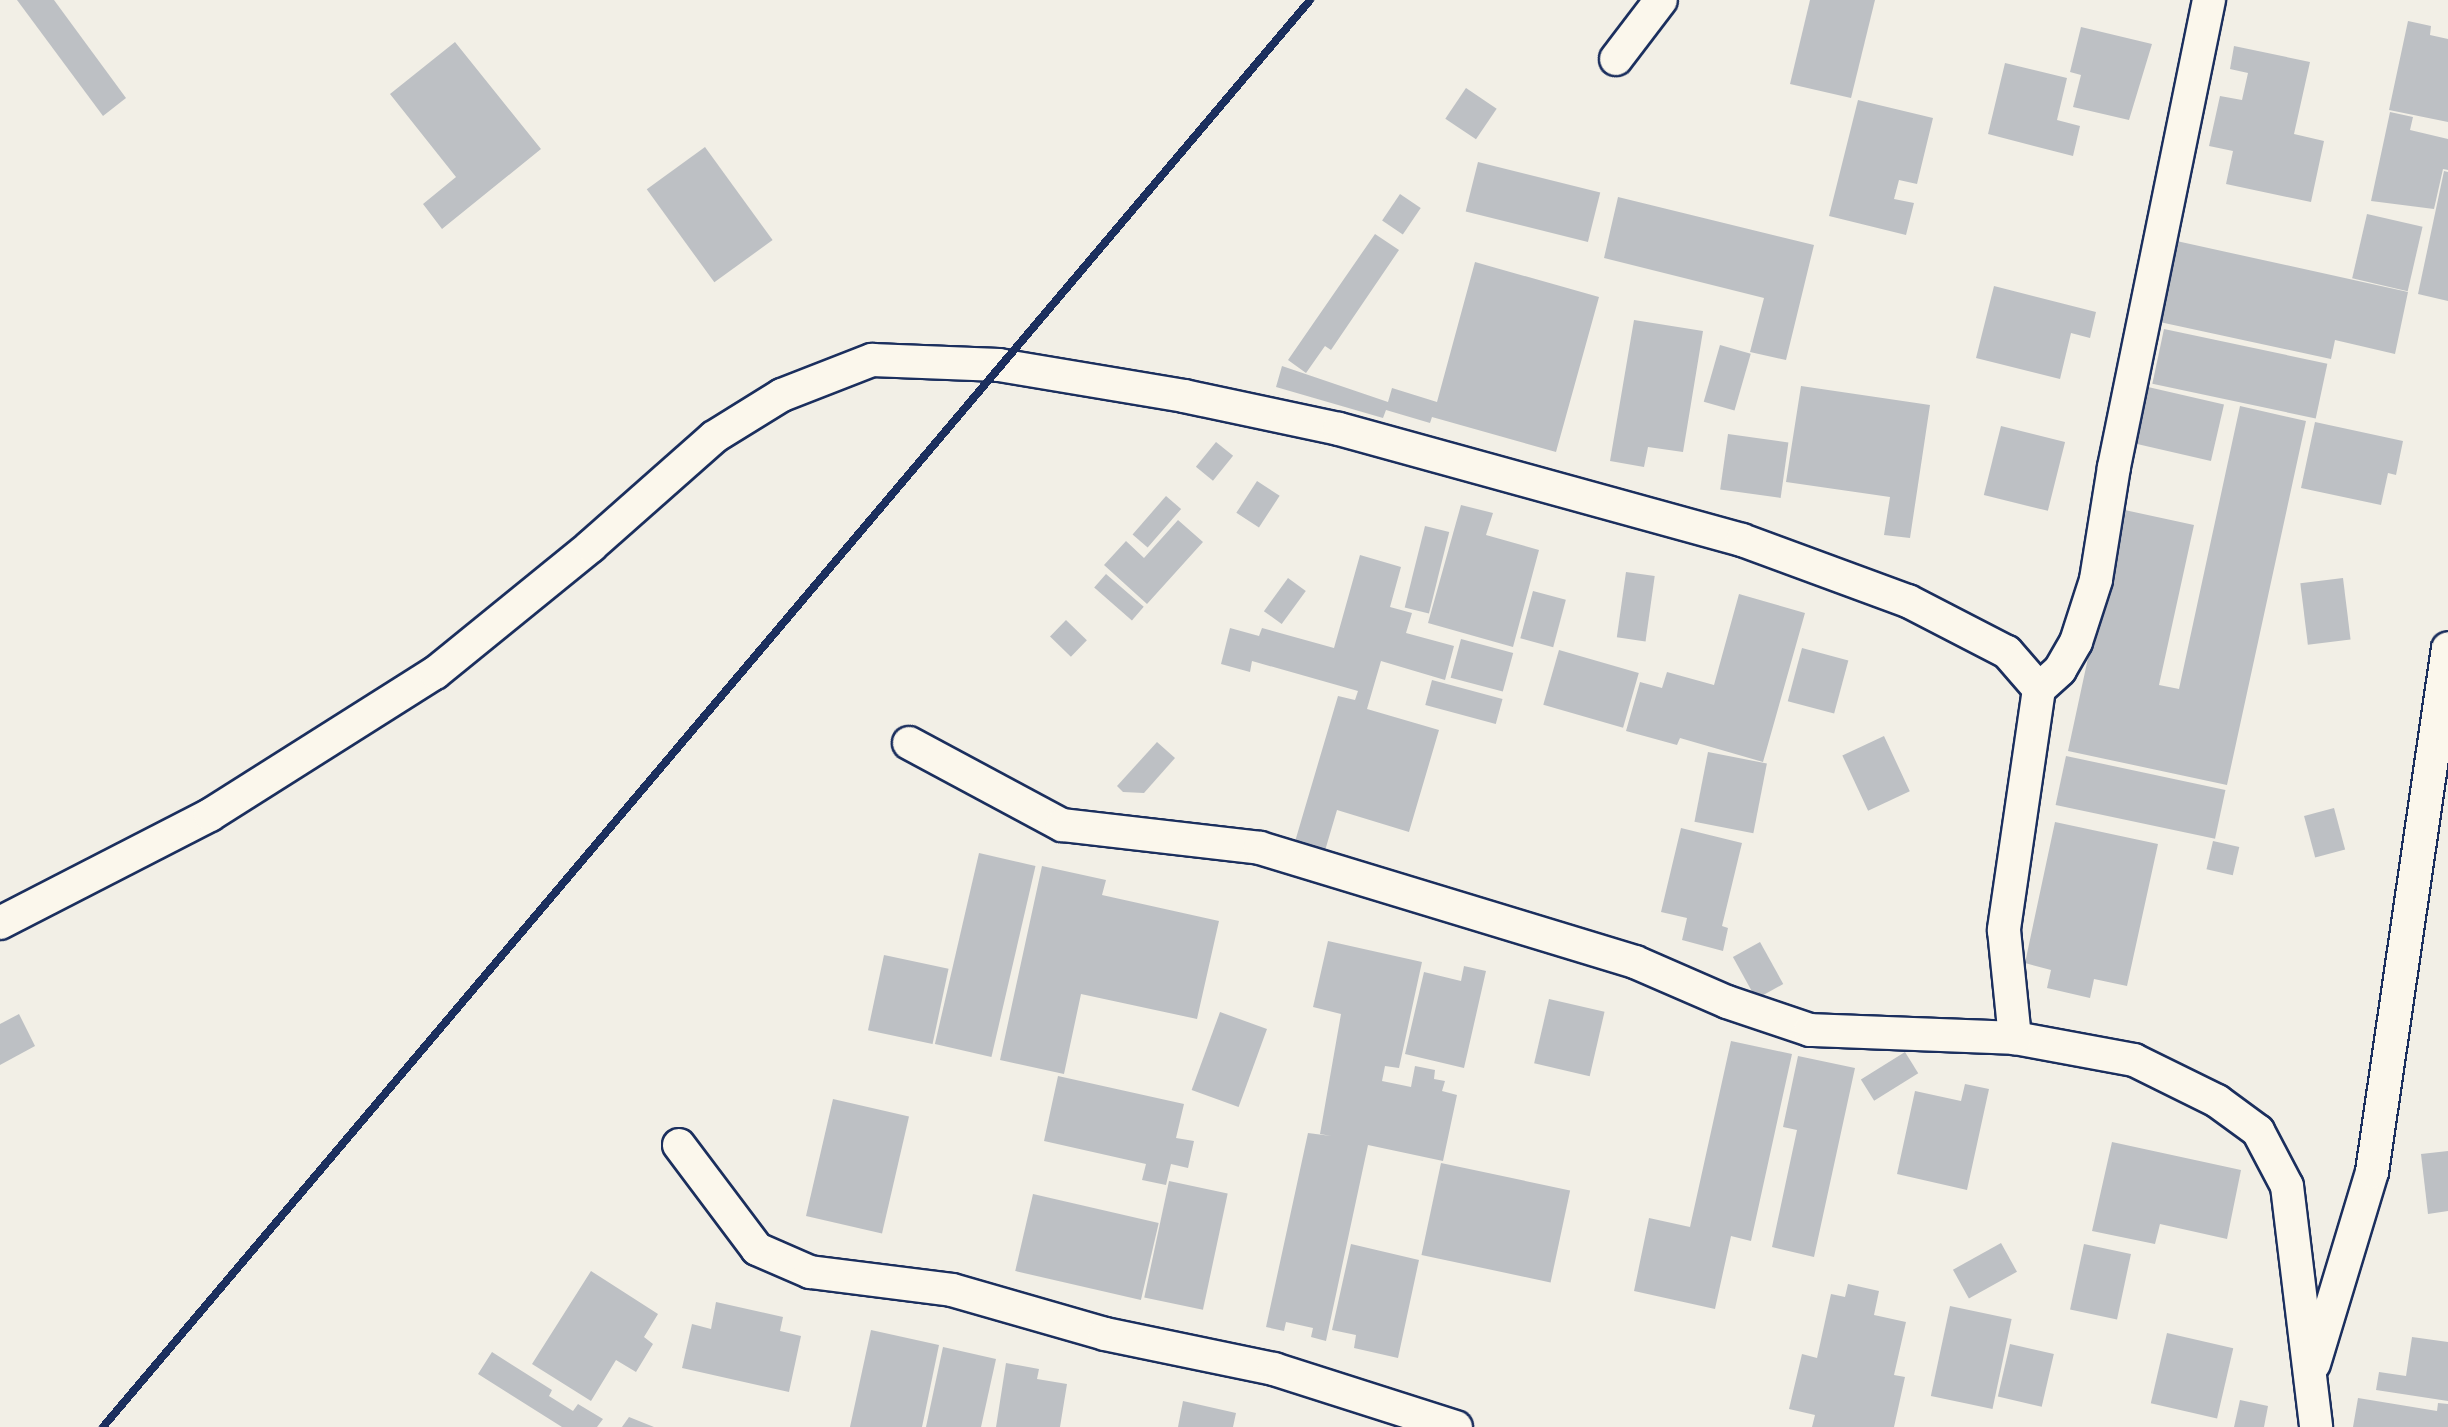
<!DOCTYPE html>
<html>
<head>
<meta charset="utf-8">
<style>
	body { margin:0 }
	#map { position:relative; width:2448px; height:1427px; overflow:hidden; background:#f2efe6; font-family:Dekko,sans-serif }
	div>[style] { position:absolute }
	.building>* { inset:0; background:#bdc0c4; transform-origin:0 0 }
	.roads { filter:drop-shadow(2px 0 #1b2f5e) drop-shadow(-2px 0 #1b2f5e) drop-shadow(0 2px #1b2f5e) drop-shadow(0 -2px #1b2f5e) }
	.street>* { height:32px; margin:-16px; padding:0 16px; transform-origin:16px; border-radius:16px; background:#fbf7ec }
	.rail>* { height:8px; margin:-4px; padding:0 4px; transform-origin:4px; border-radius:4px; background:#1b2f5e }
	span { translate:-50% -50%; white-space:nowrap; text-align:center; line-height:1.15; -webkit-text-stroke:8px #fbf7ec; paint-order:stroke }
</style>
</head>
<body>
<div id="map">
	<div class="building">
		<i style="clip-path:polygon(17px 0,54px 0,126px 98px,103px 116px)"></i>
		<i style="clip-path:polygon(1810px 0,1875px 0,1851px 98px,1790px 84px)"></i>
		<i style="clip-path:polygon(2408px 21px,2431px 26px,2430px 35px,2448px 39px,2448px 122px,2389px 110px)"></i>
		<i style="clip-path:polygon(2081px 27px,2152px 44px,2129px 120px,2073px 107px,2081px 75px,2070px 72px)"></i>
		<i style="clip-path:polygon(455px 42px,541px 149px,442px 229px,423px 204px,456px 177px,390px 94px)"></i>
		<i style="clip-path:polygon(2234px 46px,2310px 62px,2294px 134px,2324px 141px,2311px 202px,2226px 184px,2233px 151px,2209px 146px,2220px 96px,2242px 100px,2248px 73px,2230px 69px)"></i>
		<i style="clip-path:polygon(2005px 63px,2067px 78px,2057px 120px,2080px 126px,2073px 156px,1988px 134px)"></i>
		<i style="left:1466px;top:88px;width:37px;height:37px;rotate:34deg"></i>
		<i style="clip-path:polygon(1858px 100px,1933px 118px,1917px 184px,1899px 180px,1894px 199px,1914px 203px,1906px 235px,1829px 216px)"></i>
		<i style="clip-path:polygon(2390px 112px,2413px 117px,2410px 130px,2448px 139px,2448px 170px,2443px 169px,2434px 209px,2371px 201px)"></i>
		<i style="left:705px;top:147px;width:115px;height:72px;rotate:54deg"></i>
		<i style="left:1478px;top:162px;width:126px;height:51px;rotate:14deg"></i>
		<i style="clip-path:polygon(2444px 171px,2448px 172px,2448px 301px,2418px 294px)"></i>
		<i style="left:1400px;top:194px;width:25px;height:32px;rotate:34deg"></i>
		<i style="clip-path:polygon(1618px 197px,1814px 245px,1786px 360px,1750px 352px,1764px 298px,1604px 258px)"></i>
		<i style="left:2367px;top:214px;width:57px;height:66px;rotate:13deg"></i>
		<i style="clip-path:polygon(1375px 234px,1399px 250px,1331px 350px,1325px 346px,1306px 373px,1288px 360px)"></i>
		<i style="clip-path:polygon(2172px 240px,2408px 292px,2395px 354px,2335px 340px,2331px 359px,2155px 321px)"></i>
		<i style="clip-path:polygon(1475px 262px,1599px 297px,1556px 452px,1432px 417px,1430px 423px,1386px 410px,1383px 418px,1276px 387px,1282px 366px,1388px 402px,1392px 388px,1437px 402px)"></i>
		<i style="clip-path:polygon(1994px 286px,2096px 312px,2090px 338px,2071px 333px,2060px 379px,1976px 358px)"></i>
		<i style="clip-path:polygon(1634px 320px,1703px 331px,1683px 452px,1648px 447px,1644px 467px,1610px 461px)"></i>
		<i style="left:2164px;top:329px;width:167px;height:56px;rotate:12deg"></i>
		<i style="left:1720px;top:345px;width:32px;height:59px;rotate:16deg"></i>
		<i style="clip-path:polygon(1801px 386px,1930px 405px,1910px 538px,1884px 535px,1890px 497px,1786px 482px)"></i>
		<i style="left:2148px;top:387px;width:78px;height:58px;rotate:13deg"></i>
		<i style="clip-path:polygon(2240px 406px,2306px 421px,2227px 785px,2068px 751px,2120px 509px,2194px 525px,2159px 685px,2179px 689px)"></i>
		<i style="clip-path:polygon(2315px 422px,2403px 441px,2396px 475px,2388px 473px,2381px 505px,2301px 488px)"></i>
		<i style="left:2001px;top:426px;width:66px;height:71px;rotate:14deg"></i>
		<i style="left:1728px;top:434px;width:61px;height:56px;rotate:8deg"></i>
		<i style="left:1216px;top:442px;width:22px;height:32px;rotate:39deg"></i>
		<i style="left:1257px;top:481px;width:27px;height:38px;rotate:33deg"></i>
		<i style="left:1166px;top:496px;width:20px;height:51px;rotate:41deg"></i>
		<i style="clip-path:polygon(1461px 505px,1493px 513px,1486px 535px,1539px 550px,1513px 647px,1428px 623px)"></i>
		<i style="clip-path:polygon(1178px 520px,1203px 542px,1147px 604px,1104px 565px,1126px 541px,1144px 558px)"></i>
		<i style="left:1425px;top:526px;width:25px;height:84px;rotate:14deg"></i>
		<i style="clip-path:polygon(1360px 555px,1401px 567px,1390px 607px,1412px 613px,1406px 633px,1454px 646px,1445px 680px,1381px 661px,1367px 709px,1439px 730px,1409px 832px,1337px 810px,1324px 854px,1294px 845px,1338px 696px,1355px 700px,1358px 691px,1252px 661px,1250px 672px,1221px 664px,1230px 628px,1259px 636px,1262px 628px,1334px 648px)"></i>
		<i style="left:1626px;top:572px;width:29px;height:66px;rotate:8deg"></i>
		<i style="left:1106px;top:574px;width:50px;height:18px;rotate:41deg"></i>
		<i style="left:1288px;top:578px;width:22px;height:41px;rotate:36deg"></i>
		<i style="left:2343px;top:578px;width:62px;height:43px;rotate:83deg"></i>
		<i style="left:1533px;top:591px;width:34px;height:49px;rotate:15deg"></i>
		<i style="clip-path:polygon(1739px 594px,1805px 613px,1763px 762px,1680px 738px,1677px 745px,1626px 731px,1640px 682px,1662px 688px,1667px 672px,1714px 685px)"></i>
		<i style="left:1066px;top:620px;width:29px;height:23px;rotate:44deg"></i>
		<i style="left:1461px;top:639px;width:54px;height:40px;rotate:15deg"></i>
		<i style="left:1802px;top:648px;width:48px;height:55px;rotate:15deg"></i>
		<i style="left:1559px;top:650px;width:83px;height:57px;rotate:16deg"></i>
		<i style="left:1432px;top:680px;width:73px;height:26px;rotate:15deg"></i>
		<i style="left:1884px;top:736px;width:61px;height:46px;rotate:65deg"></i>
		<i style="clip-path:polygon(1157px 742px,1175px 758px,1144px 793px,1123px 792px,1117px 786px)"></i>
		<i style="left:1708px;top:752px;width:60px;height:71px;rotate:11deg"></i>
		<i style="left:2066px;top:756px;width:163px;height:50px;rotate:12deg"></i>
		<i style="left:2334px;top:808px;width:43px;height:31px;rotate:75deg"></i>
		<i style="clip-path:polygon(2055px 822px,2158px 844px,2127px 986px,2094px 979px,2090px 998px,2047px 988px,2051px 970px,2025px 963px)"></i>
		<i style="clip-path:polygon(1681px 828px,1742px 843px,1722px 926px,1728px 928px,1723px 951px,1682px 940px,1687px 918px,1661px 912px)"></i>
		<i style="left:2213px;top:841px;width:27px;height:29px;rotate:13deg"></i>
		<i style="left:979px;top:853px;width:58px;height:196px;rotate:13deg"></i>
		<i style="clip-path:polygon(1042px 866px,1106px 880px,1102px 895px,1219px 921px,1197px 1019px,1081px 994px,1064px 1074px,1000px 1060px)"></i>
		<i style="clip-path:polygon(1328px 941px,1422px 962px,1399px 1068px,1385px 1066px,1382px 1081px,1411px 1087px,1415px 1066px,1435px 1070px,1434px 1079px,1445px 1081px,1442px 1091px,1457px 1095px,1443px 1161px,1368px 1145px,1326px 1341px,1311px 1337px,1313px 1328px,1286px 1322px,1284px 1331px,1266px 1327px,1308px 1133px,1331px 1136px,1320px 1134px,1341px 1014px,1313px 1007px)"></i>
		<i style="left:1760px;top:942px;width:48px;height:31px;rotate:61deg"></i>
		<i style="left:884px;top:955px;width:66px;height:77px;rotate:12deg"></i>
		<i style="clip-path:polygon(1464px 966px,1486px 971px,1464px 1068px,1405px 1054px,1424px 972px,1461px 981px)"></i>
		<i style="left:1549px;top:999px;width:57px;height:66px;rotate:13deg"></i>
		<i style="left:1220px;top:1012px;width:50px;height:83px;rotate:20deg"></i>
		<i style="clip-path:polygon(19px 1014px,35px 1046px,0 1065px,0 1024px)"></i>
		<i style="clip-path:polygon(1731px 1041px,1792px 1054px,1751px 1241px,1731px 1236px,1715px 1309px,1634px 1291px,1649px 1218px,1690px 1227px)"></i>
		<i style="left:1905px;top:1052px;width:25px;height:52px;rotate:58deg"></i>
		<i style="clip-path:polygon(1798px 1056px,1855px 1068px,1814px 1257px,1772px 1247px,1797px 1130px,1783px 1127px)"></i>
		<i style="clip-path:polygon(1058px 1076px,1184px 1104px,1176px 1138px,1194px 1141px,1188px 1168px,1171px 1164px,1166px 1185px,1142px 1180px,1146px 1164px,1044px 1141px)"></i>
		<i style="clip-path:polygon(1965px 1084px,1989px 1089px,1967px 1190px,1897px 1174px,1915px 1091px,1961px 1101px)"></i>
		<i style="left:833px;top:1099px;width:78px;height:120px;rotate:13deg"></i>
		<i style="clip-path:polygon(2112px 1142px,2241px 1170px,2227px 1239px,2160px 1224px,2155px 1244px,2092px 1231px)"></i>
		<i style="clip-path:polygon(2448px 1151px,2448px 1211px,2428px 1214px,2421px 1154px)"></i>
		<i style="left:1441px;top:1163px;width:132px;height:94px;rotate:12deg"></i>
		<i style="left:1169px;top:1181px;width:60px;height:119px;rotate:12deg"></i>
		<i style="left:1033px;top:1194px;width:129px;height:79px;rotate:13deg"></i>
		<i style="left:2001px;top:1243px;width:33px;height:55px;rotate:61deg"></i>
		<i style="clip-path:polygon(1351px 1244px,1419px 1260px,1398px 1358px,1354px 1348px,1356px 1335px,1332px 1330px)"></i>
		<i style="left:2084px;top:1244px;width:48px;height:67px;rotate:12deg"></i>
		<i style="clip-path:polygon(591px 1271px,658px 1314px,644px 1337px,653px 1344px,636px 1372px,616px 1360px,591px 1401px,532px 1364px)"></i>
		<i style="clip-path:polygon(1848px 1284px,1879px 1291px,1874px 1315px,1906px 1322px,1894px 1375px,1905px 1377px,1894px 1427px,1812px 1427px,1815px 1415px,1789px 1409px,1802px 1354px,1817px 1358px,1831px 1294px,1845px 1297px)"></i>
		<i style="clip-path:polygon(716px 1302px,783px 1317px,780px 1331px,801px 1336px,789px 1392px,682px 1368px,692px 1324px,711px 1329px)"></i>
		<i style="left:1950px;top:1306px;width:63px;height:92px;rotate:12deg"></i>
		<i style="clip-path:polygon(871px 1330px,939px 1345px,922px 1427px,850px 1427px)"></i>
		<i style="left:2167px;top:1333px;width:68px;height:72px;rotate:13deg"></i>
		<i style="clip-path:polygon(2412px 1337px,2448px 1342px,2448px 1401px,2376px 1390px,2379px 1372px,2406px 1376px)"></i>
		<i style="left:2010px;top:1344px;width:45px;height:54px;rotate:13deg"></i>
		<i style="clip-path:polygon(943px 1347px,996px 1359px,981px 1427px,926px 1427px)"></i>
		<i style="clip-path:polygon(492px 1352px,552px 1390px,549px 1396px,573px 1411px,578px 1404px,603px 1419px,597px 1427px,562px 1427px,478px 1374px)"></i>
		<i style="clip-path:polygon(1006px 1363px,1039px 1369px,1037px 1379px,1067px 1384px,1060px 1427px,996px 1427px)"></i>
		<i style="clip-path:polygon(2358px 1398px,2437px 1411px,2438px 1403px,2448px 1404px,2448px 1427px,2353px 1427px)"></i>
		<i style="clip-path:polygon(2240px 1400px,2268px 1406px,2264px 1427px,2234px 1427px)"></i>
		<i style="clip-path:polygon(1183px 1401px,1236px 1413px,1233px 1427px,1178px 1427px)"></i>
		<i style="clip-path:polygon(629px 1417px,654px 1427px,622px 1427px)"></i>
	</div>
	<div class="roads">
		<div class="street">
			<i style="left:2209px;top:0;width:477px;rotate:101.5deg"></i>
			<i style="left:2114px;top:467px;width:114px;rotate:99.1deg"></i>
			<i style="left:2096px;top:580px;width:65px;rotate:107.9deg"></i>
			<i style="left:2076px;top:642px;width:32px;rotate:120deg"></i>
			<i style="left:2060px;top:670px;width:28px;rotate:138deg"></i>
			<i style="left:2039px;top:689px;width:244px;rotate:98.3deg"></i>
			<i style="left:2004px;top:930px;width:109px;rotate:84.2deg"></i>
			<i style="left:2015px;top:1038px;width:121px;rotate:10.5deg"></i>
			<i style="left:2134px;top:1060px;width:93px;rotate:26.3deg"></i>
			<i style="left:2217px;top:1101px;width:51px;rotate:36.2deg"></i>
			<i style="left:2258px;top:1131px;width:62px;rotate:62.2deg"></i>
			<i style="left:2287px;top:1186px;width:243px;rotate:83.1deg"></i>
			<i style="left:1616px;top:59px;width:74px;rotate:-52.7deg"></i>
			<i style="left:909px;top:743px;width:174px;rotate:28.2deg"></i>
			<i style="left:1062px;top:825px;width:199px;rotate:6.6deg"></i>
			<i style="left:1260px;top:848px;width:392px;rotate:16.9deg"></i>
			<i style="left:1635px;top:962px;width:100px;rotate:23.5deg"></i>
			<i style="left:1727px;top:1002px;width:88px;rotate:18.6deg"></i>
			<i style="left:1810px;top:1030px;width:205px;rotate:2.2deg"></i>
			<i style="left:0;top:923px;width:236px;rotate:-27.2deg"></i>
			<i style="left:210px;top:815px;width:266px;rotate:-32.3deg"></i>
			<i style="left:435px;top:673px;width:201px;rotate:-39.1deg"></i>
			<i style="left:591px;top:546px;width:164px;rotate:-41.5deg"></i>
			<i style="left:714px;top:437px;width:80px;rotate:-31.7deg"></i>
			<i style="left:782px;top:395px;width:97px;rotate:-21.3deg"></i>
			<i style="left:872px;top:360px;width:127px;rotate:2.3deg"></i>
			<i style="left:999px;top:365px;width:188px;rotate:9.5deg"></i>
			<i style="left:1184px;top:396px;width:158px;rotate:12deg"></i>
			<i style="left:1339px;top:429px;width:418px;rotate:15.4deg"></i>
			<i style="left:1742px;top:540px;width:177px;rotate:20.2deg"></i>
			<i style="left:1908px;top:601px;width:111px;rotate:27.3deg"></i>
			<i style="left:2007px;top:652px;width:49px;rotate:49.1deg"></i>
			<i style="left:679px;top:1145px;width:130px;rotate:53.1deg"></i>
			<i style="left:757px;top:1249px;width:58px;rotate:23.5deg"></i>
			<i style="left:810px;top:1272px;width:143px;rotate:7.2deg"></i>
			<i style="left:952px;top:1290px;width:159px;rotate:16deg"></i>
			<i style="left:1105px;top:1334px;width:173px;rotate:11.7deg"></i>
			<i style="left:1274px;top:1369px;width:191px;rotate:17.7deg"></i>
			<i style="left:2314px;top:1364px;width:201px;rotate:-73.2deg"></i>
			<i style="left:2372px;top:1172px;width:529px;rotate:-81.75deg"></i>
		</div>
	</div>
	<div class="rail">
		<i style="left:103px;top:1427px;width:1869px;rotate:-49.77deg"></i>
	</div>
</div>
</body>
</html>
